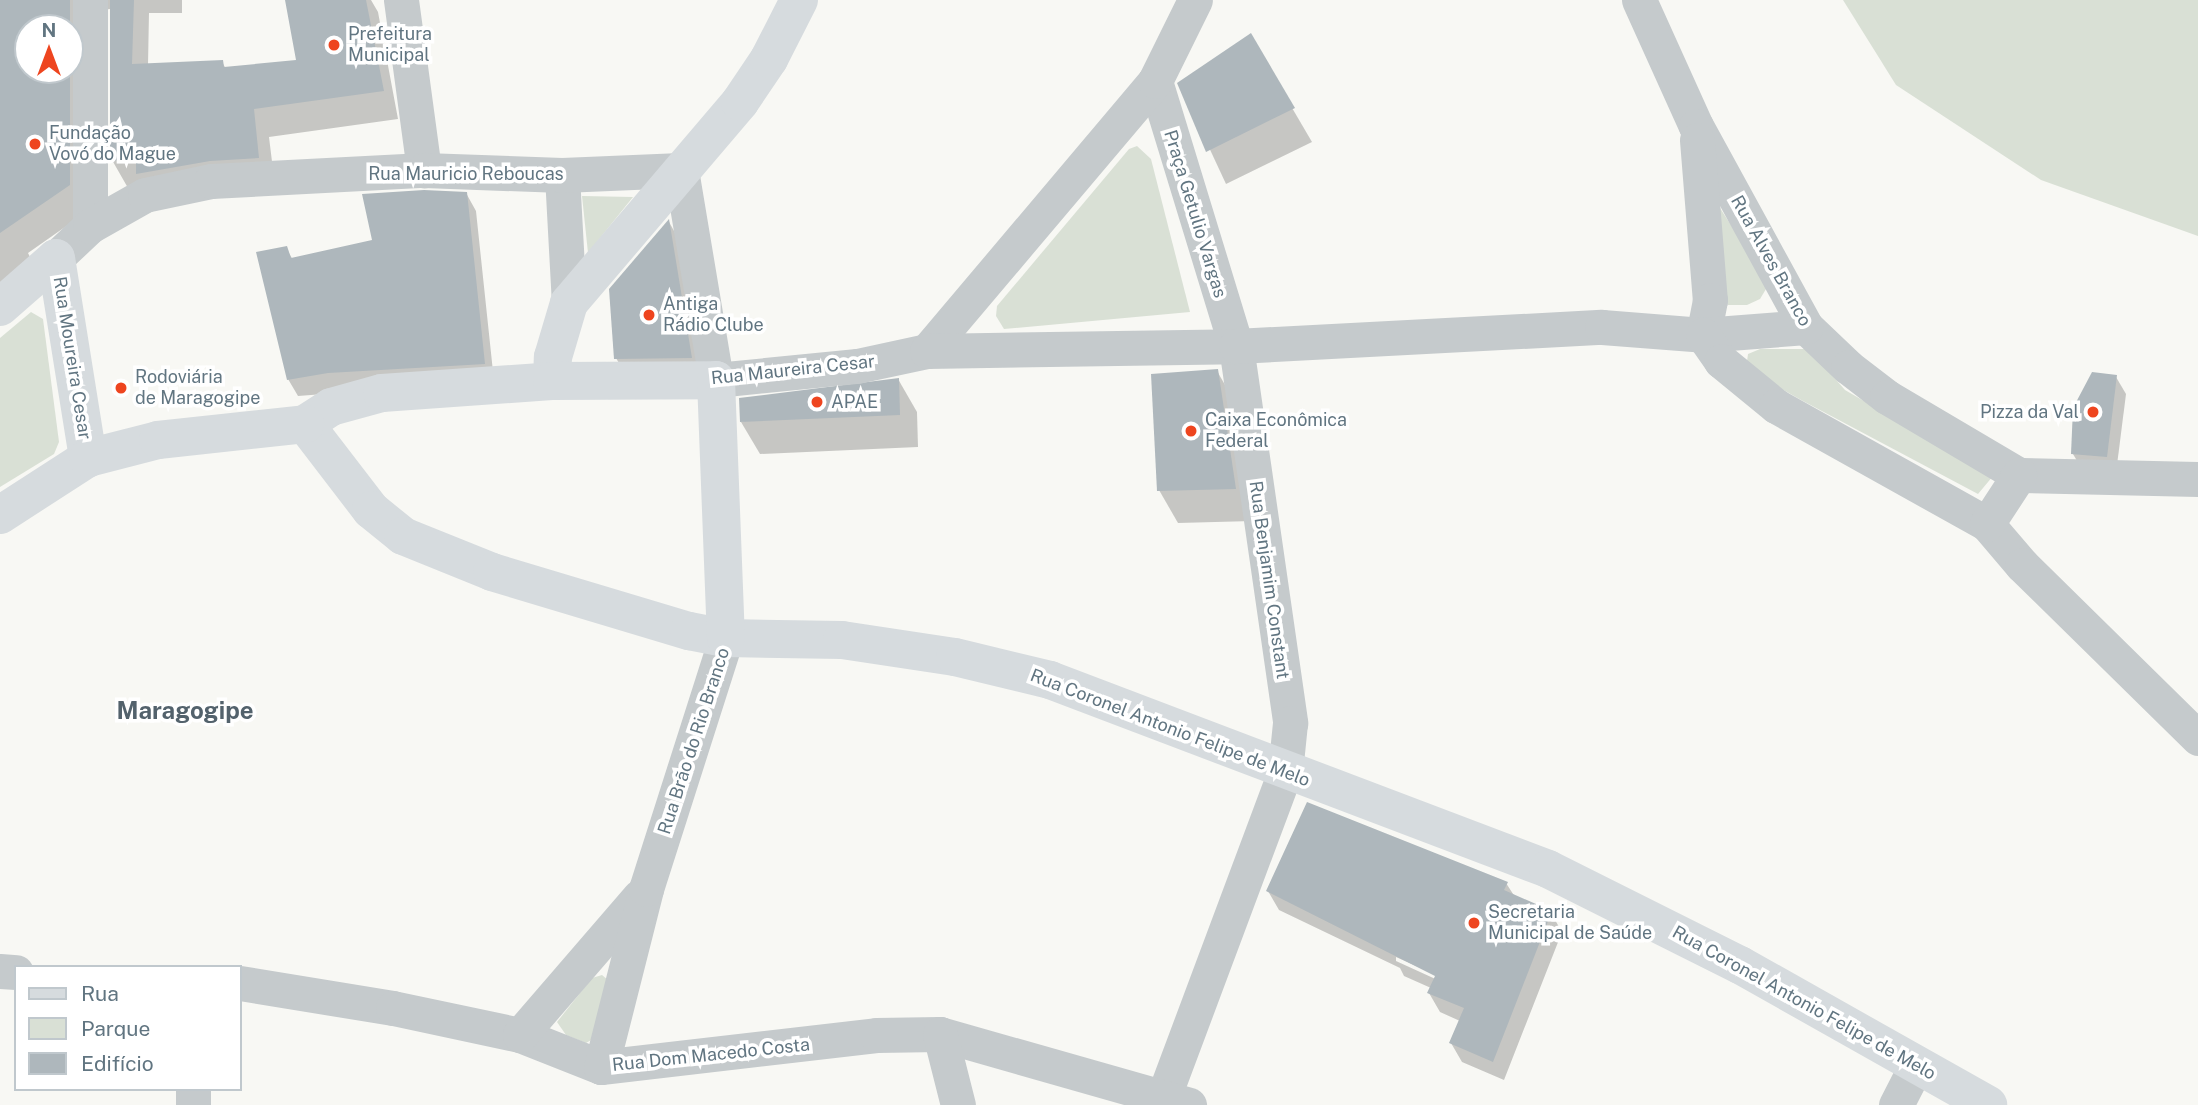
<!DOCTYPE html>
<html>
<head>
<meta charset="utf-8">
<style>
	body { margin:0 }
	#map { position:relative; width:2198px; height:1105px; overflow:hidden; background:#f8f8f4; font-family:"Public Sans",sans-serif }
	div>[style] { position:absolute }
	.green>* { inset:0; background:#d9e0d5 }
	.shadow>* { inset:0; background:#0003 }
	.building>* { inset:0; background:#aeb7bc }
	.street>* { height:35px; margin:-17.5px; padding:0 17.5px; transform-origin:17.5px; border-radius:17.5px; background:#c5cacc }
	.secondary>* { height:38px; margin:-19px; padding:0 19px; transform-origin:19px; border-radius:19px; background:#d6dbde }
	.dots>* { width:19px; height:19px; translate:-50% -50%; box-sizing:border-box; border:4px solid #fff; border-radius:50% }
	span { translate:-50% -50%; white-space:nowrap; text-align:center; line-height:1.15; -webkit-text-stroke:7px #fff; paint-order:stroke }
	.poi-label { font-size:18px; color:#617581 }
	.left { translate:0 -50%; text-align:left }
	.right { translate:-100% -50%; text-align:right }
	.street-label { font-size:18px; color:#617581 }
	.district-label { font-size:24px; color:#53626c; font-weight:700 }
	.legend { position:absolute; left:14px; top:965px; width:228px; height:126px; box-sizing:border-box; background:#fff; border:2px solid #c0c8cd; margin:0; padding:9px 12px; list-style:none; font-size:21px; color:#617581 }
	.legend li { display:flex; align-items:center; gap:14px; height:35px }
	.legend b { width:35px; border:2px solid #c0c8cd }
	.north { position:absolute; left:14px; top:14px; width:70px; height:70px; box-sizing:border-box; background:#fff; border:2px solid #c0c8cd; border-radius:50%; rotate:0deg; font-size:19px; font-weight:700; line-height:28px; text-align:center; color:#617581 }
	.north::after { content:''; display:block; margin:auto; width:24px; height:32px; background:#ee451f; clip-path:polygon(50% 0,100% 100%,50% 72%,0 100%) }
</style>
</head>
<body>
<div id="map">
	<div class="green">
		<i style="clip-path:polygon(1843px 0,2198px 0,2198px 236px,2041px 180px,1896px 85px)"></i>
		<i style="clip-path:polygon(1137px 146px,1151px 159px,1190px 312px,1004px 329px,996px 316px,997px 306px,1129px 149px)"></i>
		<i style="clip-path:polygon(582px 196px,633px 197px,588px 253px)"></i>
		<i style="clip-path:polygon(1718px 205px,1769px 284px,1760px 299px,1747px 305px,1728px 305px,1712px 206px)"></i>
		<i style="clip-path:polygon(31px 312px,43px 319px,59px 442px,54px 454px,0 487px,0 338px)"></i>
		<i style="clip-path:polygon(1760px 349px,1809px 349px,1845px 390px,1993px 476px,1978px 494px,1803px 401px,1746px 369px,1748px 354px)"></i>
		<i style="clip-path:polygon(602px 975px,608px 980px,593px 1039px,586px 1043px,566px 1035px,557px 1022px,592px 978px)"></i>
	</div>
	<div class="shadow">
		<i style="clip-path:polygon(evenodd,0 0,182px 0,182px 13px,149px 13px,148px 65px,222px 62px,226px 69px,298px 62px,287px 0,371px 0,378px 12px,398px 119px,269px 137px,275px 186px,128px 188px,112px 160px,110px 9px,95px 11px,85px 213px,28px 253px,31px 259px,0 283px,0 0,28px 28px,70px 28px,70px 70px,28px 70px,28px 28px)"></i>
		<i style="clip-path:polygon(1250px 36px,1312px 142px,1226px 184px,1179px 83px)"></i>
		<i style="clip-path:polygon(466px 193px,476px 211px,494px 381px,298px 396px,288px 379px,286px 248px,293px 260px,374px 241px)"></i>
		<i style="clip-path:polygon(669px 222px,683px 247px,705px 383px,631px 384px,616px 358px)"></i>
		<i style="clip-path:polygon(1217px 371px,1236px 404px,1253px 521px,1178px 523px,1159px 490px)"></i>
		<i style="clip-path:polygon(2116px 377px,2126px 394px,2116px 473px,2083px 471px,2073px 454px)"></i>
		<i style="clip-path:polygon(898px 379px,917px 412px,918px 447px,760px 454px,741px 422px)"></i>
		<i style="clip-path:polygon(evenodd,1506px 883px,1515px 897px,1551px 913px,1562px 932px,1504px 1080px,1462px 1062px,1451px 1043px,1460px 1021px,1440px 1012px,1429px 993px,1431px 988px,1404px 976px,1400px 968px,1279px 910px,1268px 891px,1506px 883px,1396px 957px,1443px 978px,1442px 982px,1396px 961px,1396px 957px)"></i>
	</div>
	<div class="building">
		<i style="clip-path:polygon(0 0,70px 0,70px 28px,28px 28px,28px 70px,70px 70px,70px 185px,0 233px)"></i>
		<i style="clip-path:polygon(110px 0,134px 0,132px 64px,223px 60px,224px 67px,296px 60px,285px 0,366px 0,384px 91px,254px 109px,259px 158px,210px 161px,136px 174px,136px 159px,110px 161px)"></i>
		<i style="clip-path:polygon(1251px 33px,1295px 108px,1206px 152px,1177px 83px)"></i>
		<i style="clip-path:polygon(424px 190px,467px 192px,485px 364px,328px 373px,287px 380px,256px 252px,287px 246px,291px 258px,372px 240px,362px 194px)"></i>
		<i style="clip-path:polygon(669px 219px,692px 358px,614px 359px,609px 289px)"></i>
		<i style="clip-path:polygon(1218px 369px,1236px 489px,1157px 491px,1151px 374px)"></i>
		<i style="clip-path:polygon(2092px 372px,2117px 375px,2107px 457px,2071px 454px,2073px 408px)"></i>
		<i style="clip-path:polygon(899px 378px,900px 415px,740px 422px,739px 398px)"></i>
		<i style="clip-path:polygon(1307px 802px,1508px 882px,1504px 890px,1552px 911px,1493px 1062px,1449px 1043px,1464px 1008px,1427px 993px,1435px 976px,1266px 891px)"></i>
	</div>
	<div class="street">
		<i style="left:401px;top:0;width:172px;rotate:82.3deg"></i>
		<i style="left:1639px;top:0;width:138px;rotate:65.7deg"></i>
		<i style="left:1696px;top:126px;width:229px;rotate:61.3deg"></i>
		<i style="left:1806px;top:327px;width:58px;rotate:43.6deg"></i>
		<i style="left:1848px;top:367px;width:49px;rotate:37.6deg"></i>
		<i style="left:1887px;top:397px;width:153px;rotate:30.6deg"></i>
		<i style="left:2019px;top:475px;width:179px;rotate:1.3deg"></i>
		<i style="left:1155px;top:81px;width:277px;rotate:73deg"></i>
		<i style="left:1236px;top:346px;width:381px;rotate:81.8deg"></i>
		<i style="left:1290px;top:723px;width:49px;rotate:95.8deg"></i>
		<i style="left:1285px;top:772px;width:346px;rotate:110.5deg"></i>
		<i style="left:1697px;top:140px;width:161px;rotate:85.4deg"></i>
		<i style="left:1710px;top:300px;width:36px;rotate:101deg"></i>
		<i style="left:1703px;top:335px;width:103px;rotate:-4.4deg"></i>
		<i style="left:562px;top:175px;width:128px;rotate:86.9deg"></i>
		<i style="left:90px;top:226px;width:226px;rotate:-90deg"></i>
		<i style="left:56px;top:258px;width:47px;rotate:-43.3deg"></i>
		<i style="left:90px;top:226px;width:63px;rotate:-29.4deg"></i>
		<i style="left:145px;top:195px;width:67px;rotate:-12deg"></i>
		<i style="left:211px;top:181px;width:213px;rotate:-3deg"></i>
		<i style="left:424px;top:170px;width:138px;rotate:2.1deg"></i>
		<i style="left:562px;top:175px;width:119px;rotate:-2.4deg"></i>
		<i style="left:681px;top:170px;width:213px;rotate:80.5deg"></i>
		<i style="left:716px;top:380px;width:142px;rotate:-5.7deg"></i>
		<i style="left:857px;top:366px;width:72px;rotate:-12.1deg"></i>
		<i style="left:927px;top:351px;width:353px;rotate:-49.8deg"></i>
		<i style="left:1155px;top:81px;width:90px;rotate:-63.7deg"></i>
		<i style="left:927px;top:351px;width:309px;rotate:-0.9deg"></i>
		<i style="left:1236px;top:346px;width:366px;rotate:-3deg"></i>
		<i style="left:1602px;top:327px;width:101px;rotate:4.5deg"></i>
		<i style="left:1703px;top:335px;width:32px;rotate:55deg"></i>
		<i style="left:1721px;top:361px;width:71px;rotate:39.3deg"></i>
		<i style="left:1776px;top:406px;width:242px;rotate:29.2deg"></i>
		<i style="left:1987px;top:524px;width:54px;rotate:49.5deg"></i>
		<i style="left:2022px;top:565px;width:247px;rotate:44.5deg"></i>
		<i style="left:1987px;top:524px;width:59px;rotate:-56.9deg"></i>
		<i style="left:0;top:971px;width:16px;rotate:4deg"></i>
		<i style="left:240px;top:983px;width:155px;rotate:9.3deg"></i>
		<i style="left:393px;top:1008px;width:130px;rotate:12deg"></i>
		<i style="left:520px;top:1035px;width:87px;rotate:21.6deg"></i>
		<i style="left:601px;top:1067px;width:277px;rotate:-6.6deg"></i>
		<i style="left:876px;top:1035px;width:64px;rotate:-0.9deg"></i>
		<i style="left:940px;top:1034px;width:259px;rotate:15.9deg"></i>
		<i style="left:940px;top:1034px;width:73px;rotate:75.8deg"></i>
		<i style="left:520px;top:1035px;width:182px;rotate:-49.2deg"></i>
		<i style="left:601px;top:1067px;width:184px;rotate:-75.8deg"></i>
		<i style="left:646px;top:889px;width:263px;rotate:-72.3deg"></i>
		<i style="left:193px;top:1089px;width:16px;rotate:90deg"></i>
		<i style="left:1896px;top:1105px;width:44px;rotate:-62.9deg"></i>
	</div>
	<div class="secondary">
		<i style="left:56px;top:258px;width:203px;rotate:80.9deg"></i>
		<i style="left:0;top:307px;width:74px;rotate:-41.2deg"></i>
		<i style="left:552px;top:381px;width:24px;rotate:-88deg"></i>
		<i style="left:553px;top:357px;width:56px;rotate:-73.5deg"></i>
		<i style="left:569px;top:303px;width:264px;rotate:-49.6deg"></i>
		<i style="left:740px;top:102px;width:52px;rotate:-56deg"></i>
		<i style="left:769px;top:59px;width:66px;rotate:-63deg"></i>
		<i style="left:305px;top:424px;width:108px;rotate:52.5deg"></i>
		<i style="left:371px;top:510px;width:41px;rotate:39.1deg"></i>
		<i style="left:403px;top:536px;width:96px;rotate:22deg"></i>
		<i style="left:492px;top:572px;width:206px;rotate:16.7deg"></i>
		<i style="left:689px;top:631px;width:38px;rotate:11deg"></i>
		<i style="left:726px;top:638px;width:116px;rotate:1deg"></i>
		<i style="left:842px;top:640px;width:114px;rotate:8.6deg"></i>
		<i style="left:955px;top:657px;width:98px;rotate:13.6deg"></i>
		<i style="left:1050px;top:680px;width:533px;rotate:20.78deg"></i>
		<i style="left:1548px;top:869px;width:215px;rotate:26.6deg"></i>
		<i style="left:1740px;top:965px;width:285px;rotate:29.4deg"></i>
		<i style="left:305px;top:424px;width:31px;rotate:-33deg"></i>
		<i style="left:331px;top:407px;width:53px;rotate:-15.4deg"></i>
		<i style="left:382px;top:393px;width:170px;rotate:-4deg"></i>
		<i style="left:552px;top:381px;width:164px;rotate:-0.3deg"></i>
		<i style="left:716px;top:380px;width:258px;rotate:87.8deg"></i>
		<i style="left:0;top:515px;width:105px;rotate:-32.9deg"></i>
		<i style="left:88px;top:458px;width:72px;rotate:-14.4deg"></i>
		<i style="left:158px;top:440px;width:148px;rotate:-6.2deg"></i>
	</div>
	<div class="dots">
		<i style="left:334px;top:45px;background:#ee451f"></i>
		<i style="left:35px;top:144px;background:#ee451f"></i>
		<i style="left:649px;top:315px;background:#ee451f"></i>
		<i style="left:121px;top:388px;background:#ee451f"></i>
		<i style="left:817px;top:402px;background:#ee451f"></i>
		<i style="left:2093px;top:412px;background:#ee451f"></i>
		<i style="left:1191px;top:431px;background:#ee451f"></i>
		<i style="left:1474px;top:923px;background:#ee451f"></i>
	</div>
	<div class="poi-label">
		<span class="left" style="left:348px;top:45px">Prefeitura<br>Municipal</span>
		<span class="left" style="left:49px;top:144px">Fundação<br>Vovó do Mague</span>
		<span class="left" style="left:663px;top:315px">Antiga<br>Rádio Clube</span>
		<span class="left" style="left:135px;top:388px">Rodoviária<br>de Maragogipe</span>
		<span class="left" style="left:831px;top:402px">APAE</span>
		<span class="right" style="left:2079px;top:412px">Pizza da Val</span>
		<span class="left" style="left:1205px;top:431px">Caixa Econômica<br>Federal</span>
		<span class="left" style="left:1488px;top:923px">Secretaria<br>Municipal de Saúde</span>
	</div>
	<div class="street-label">
		<span style="left:466px;top:174px">Rua Mauricio Reboucas</span>
		<span style="left:1195px;top:214px;rotate:73deg">Praça Getulio Vargas</span>
		<span style="left:1771px;top:261px;rotate:61deg">Rua Alves Branco</span>
		<span style="left:72px;top:358px;rotate:81deg">Rua Moureira Cesar</span>
		<span style="left:793px;top:370px;rotate:-6deg">Rua Maureira Cesar</span>
		<span style="left:1269px;top:580px;rotate:82deg">Rua Benjamim Constant</span>
		<span style="left:1170px;top:728px;rotate:21deg">Rua Coronel Antonio Felipe de Melo</span>
		<span style="left:694px;top:741px;rotate:-72deg">Rua Brão do Rio Branco</span>
		<span style="left:1804px;top:1003px;rotate:29deg">Rua Coronel Antonio Felipe de Melo</span>
		<span style="left:711px;top:1055px;rotate:-6deg">Rua Dom Macedo Costa</span>
	</div>
	<div class="district-label">
		<span style="left:185px;top:711px">Maragogipe</span>
	</div>
	<ul class="legend">
	<li><b style="height:9px;background:#d6dbde"></b>Rua</li>
	<li><b style="height:19px;background:#d9e0d5"></b>Parque</li>
	<li><b style="height:19px;background:#aeb7bc"></b>Edifício</li>
	</ul>
	<div class="north">N</div>
</div>
</body>
</html>
